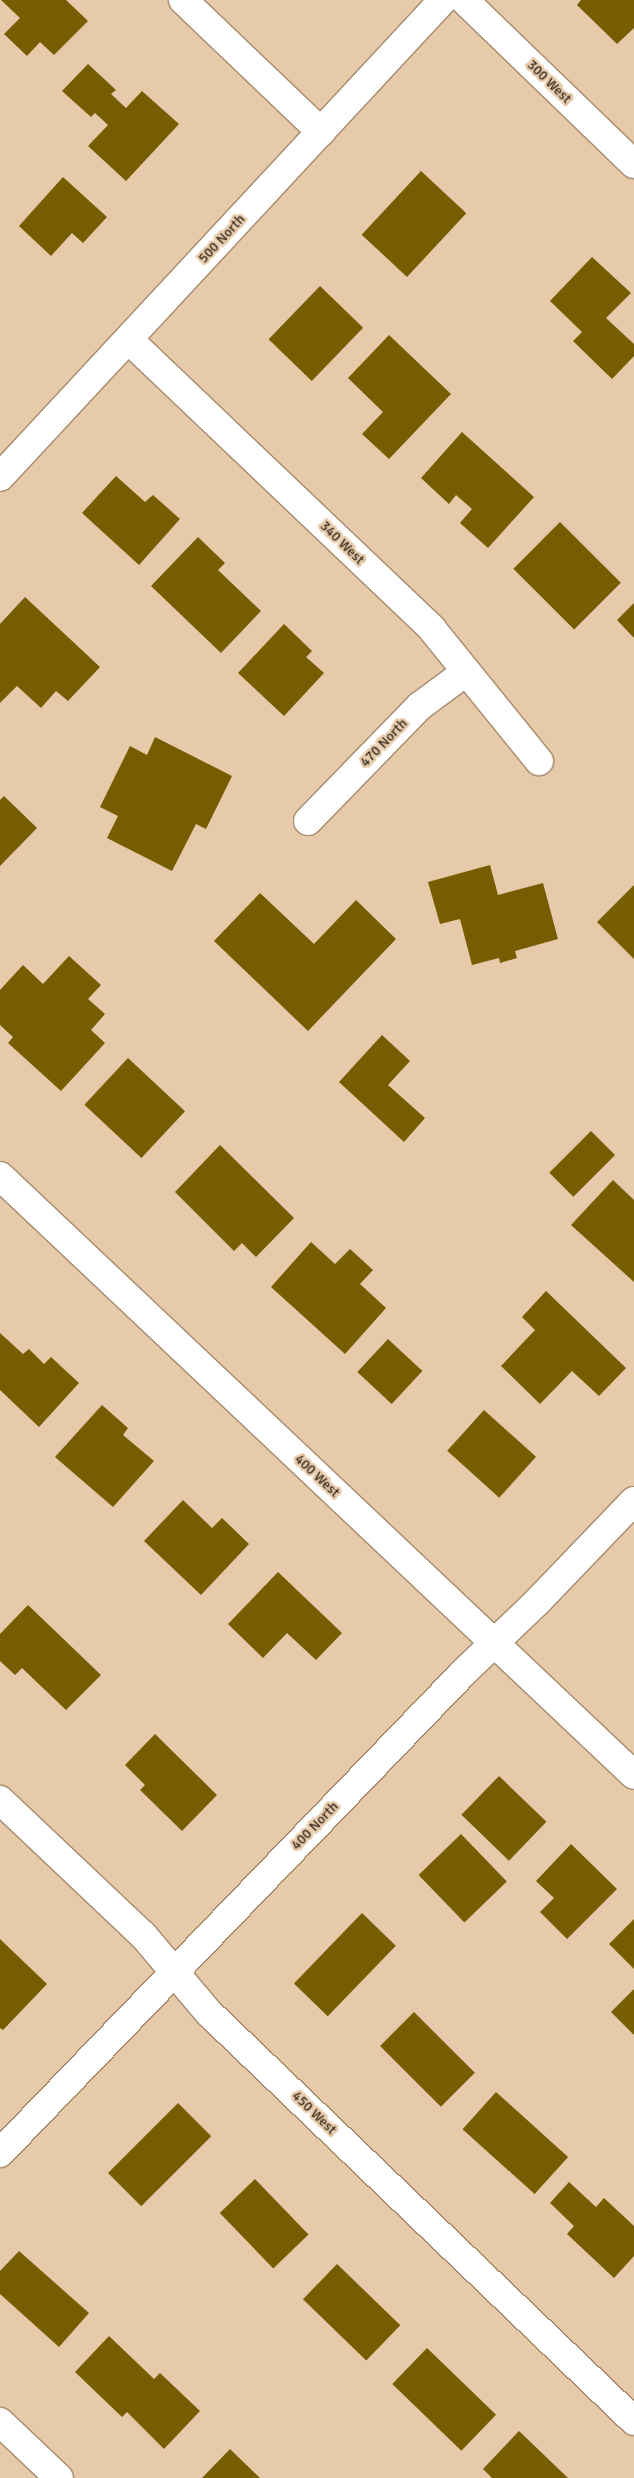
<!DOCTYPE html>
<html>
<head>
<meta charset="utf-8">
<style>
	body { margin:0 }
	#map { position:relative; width:634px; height:2478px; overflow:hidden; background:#e6caaa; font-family:Signika,sans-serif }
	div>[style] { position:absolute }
	.building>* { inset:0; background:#775d00; transform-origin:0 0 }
	.roads { filter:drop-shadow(1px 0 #a78c6e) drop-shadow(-1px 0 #a78c6e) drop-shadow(0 1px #a78c6e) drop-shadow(0 -1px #a78c6e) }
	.minor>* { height:28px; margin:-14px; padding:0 14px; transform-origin:14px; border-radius:14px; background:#fff }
	.tertiary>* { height:28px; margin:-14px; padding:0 14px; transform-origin:14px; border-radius:14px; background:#fff }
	span { translate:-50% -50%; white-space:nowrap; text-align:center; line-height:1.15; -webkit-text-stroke:5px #e6caaa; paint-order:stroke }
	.street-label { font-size:14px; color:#352a1e }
</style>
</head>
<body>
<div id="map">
	<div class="building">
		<i style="clip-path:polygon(1px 0,66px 0,88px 21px,54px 55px,40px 42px,27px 56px,4px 34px,20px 18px)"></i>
		<i style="clip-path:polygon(581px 0,634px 0,634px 28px,617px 44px,577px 5px)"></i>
		<i style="clip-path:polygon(88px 64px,116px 90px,111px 94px,126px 108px,142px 91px,179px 124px,126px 181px,88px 146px,108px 125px,95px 113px,91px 117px,62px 91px)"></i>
		<i style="left:421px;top:171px;width:62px;height:87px;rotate:43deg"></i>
		<i style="clip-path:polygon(63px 177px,107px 217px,83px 243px,72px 233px,51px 256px,19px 226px)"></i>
		<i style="clip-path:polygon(592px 257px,631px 293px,606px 318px,634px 344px,634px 356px,612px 379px,573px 341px,582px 332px,550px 301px)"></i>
		<i style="left:320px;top:286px;width:60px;height:74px;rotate:44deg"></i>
		<i style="clip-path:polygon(389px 335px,451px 394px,389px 459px,362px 434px,383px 412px,348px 378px)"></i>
		<i style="clip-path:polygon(462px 432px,534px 497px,488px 548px,460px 523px,472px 509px,456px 495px,449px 504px,421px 478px)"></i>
		<i style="clip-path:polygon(116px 476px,145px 502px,153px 495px,180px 519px,139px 565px,82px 513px)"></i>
		<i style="left:560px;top:522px;width:86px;height:66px;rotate:45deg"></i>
		<i style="clip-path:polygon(198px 537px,225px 563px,218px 570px,261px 611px,221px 653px,151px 586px)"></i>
		<i style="clip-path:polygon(25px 597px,100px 667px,68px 701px,56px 691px,41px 708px,17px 686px,0 703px,0 624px)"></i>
		<i style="clip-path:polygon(634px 603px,634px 638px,617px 620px)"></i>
		<i style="clip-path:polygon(284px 624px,312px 651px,306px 657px,324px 673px,284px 716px,238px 673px)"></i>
		<i style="clip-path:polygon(155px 737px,232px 776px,206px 829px,196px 824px,172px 871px,107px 838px,118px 816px,100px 807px,130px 746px,147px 755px)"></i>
		<i style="clip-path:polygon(4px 796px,37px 828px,0 866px,0 800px)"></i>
		<i style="clip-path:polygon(490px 865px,498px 895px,543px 883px,558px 939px,515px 951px,517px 958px,500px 963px,499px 958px,472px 965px,460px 919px,440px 924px,428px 882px)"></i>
		<i style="clip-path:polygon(634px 885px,634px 959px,597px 922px)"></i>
		<i style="clip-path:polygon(260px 893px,314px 944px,356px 900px,396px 939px,308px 1031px,214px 941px)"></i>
		<i style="clip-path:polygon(69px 956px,101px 985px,88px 999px,105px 1014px,91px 1030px,105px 1043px,61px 1091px,8px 1043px,13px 1037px,0 1025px,0 990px,23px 965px,43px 984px)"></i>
		<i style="clip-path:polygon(382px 1035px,410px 1061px,388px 1085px,425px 1118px,404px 1142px,339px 1082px)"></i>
		<i style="left:128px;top:1058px;width:78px;height:64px;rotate:43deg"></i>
		<i style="left:591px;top:1131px;width:34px;height:59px;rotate:45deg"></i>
		<i style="clip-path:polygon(220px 1145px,294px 1218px,256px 1257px,242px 1243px,234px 1251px,175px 1192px)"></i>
		<i style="clip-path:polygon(613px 1180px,634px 1200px,634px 1282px,571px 1225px)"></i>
		<i style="clip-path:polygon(311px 1242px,335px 1264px,350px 1249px,373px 1270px,360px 1284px,386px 1308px,345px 1354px,271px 1287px)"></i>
		<i style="clip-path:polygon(546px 1291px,626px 1368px,599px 1396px,572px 1371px,540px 1404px,501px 1366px,535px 1330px,522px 1317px)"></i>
		<i style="clip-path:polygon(0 1333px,23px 1354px,29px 1349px,44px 1364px,51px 1357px,79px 1383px,39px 1427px,0 1390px)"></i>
		<i style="left:388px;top:1339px;width:47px;height:45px;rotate:43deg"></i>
		<i style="clip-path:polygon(102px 1405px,128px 1428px,123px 1435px,154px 1461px,113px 1507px,55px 1457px)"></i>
		<i style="left:484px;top:1410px;width:70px;height:55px;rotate:42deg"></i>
		<i style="clip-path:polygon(183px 1500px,212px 1528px,222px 1518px,249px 1544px,201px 1595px,144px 1541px)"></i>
		<i style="clip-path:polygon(278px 1572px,342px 1633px,316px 1660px,287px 1633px,263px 1658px,228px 1624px)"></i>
		<i style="clip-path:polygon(28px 1605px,101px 1675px,66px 1710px,22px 1668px,15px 1675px,0 1661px,0 1634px)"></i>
		<i style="clip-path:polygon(155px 1734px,217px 1795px,182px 1831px,140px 1790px,145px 1785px,125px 1765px)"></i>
		<i style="left:499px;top:1776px;width:66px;height:54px;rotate:44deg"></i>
		<i style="left:461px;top:1834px;width:66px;height:59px;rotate:46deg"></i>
		<i style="clip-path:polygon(571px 1844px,617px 1889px,567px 1939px,540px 1912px,554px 1898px,536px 1881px)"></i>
		<i style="left:362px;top:1913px;width:47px;height:98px;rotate:44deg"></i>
		<i style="clip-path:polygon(634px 1919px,634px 1969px,609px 1944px)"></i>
		<i style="clip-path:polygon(0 1939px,47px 1984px,3px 2030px,0 2028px)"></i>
		<i style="clip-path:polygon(634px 1989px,634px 2035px,611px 2012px)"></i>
		<i style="left:414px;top:2012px;width:86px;height:48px;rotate:45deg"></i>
		<i style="left:496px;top:2092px;width:97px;height:50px;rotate:42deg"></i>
		<i style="left:178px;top:2103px;width:47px;height:99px;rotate:45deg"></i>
		<i style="left:255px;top:2179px;width:77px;height:49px;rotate:46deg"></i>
		<i style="clip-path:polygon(569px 2182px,596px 2207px,604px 2198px,634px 2226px,634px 2256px,614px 2278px,567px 2234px,574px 2226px,550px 2203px)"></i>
		<i style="clip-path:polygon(19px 2251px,89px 2313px,59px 2347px,0 2294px,0 2271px)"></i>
		<i style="left:337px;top:2264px;width:88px;height:49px;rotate:44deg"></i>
		<i style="clip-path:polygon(109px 2336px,154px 2379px,160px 2373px,200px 2411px,164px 2449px,127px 2412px,122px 2417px,75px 2372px)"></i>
		<i style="left:427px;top:2348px;width:96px;height:50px;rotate:44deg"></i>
		<i style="clip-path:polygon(519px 2431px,568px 2478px,492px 2478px,483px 2469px)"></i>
		<i style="clip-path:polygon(230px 2449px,260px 2478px,202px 2478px)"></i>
	</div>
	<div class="roads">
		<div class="minor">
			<i style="left:183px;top:0;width:191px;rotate:43.7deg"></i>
			<i style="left:464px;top:0;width:236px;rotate:44deg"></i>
			<i style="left:129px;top:340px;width:419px;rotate:43.6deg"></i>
			<i style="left:432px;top:629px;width:170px;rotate:51deg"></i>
			<i style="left:308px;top:821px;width:161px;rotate:-45.8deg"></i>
			<i style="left:420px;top:706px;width:57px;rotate:-36.5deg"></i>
			<i style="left:0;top:1800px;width:197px;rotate:43.4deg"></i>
			<i style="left:143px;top:1935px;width:102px;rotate:49.8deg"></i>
			<i style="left:209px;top:2013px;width:589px;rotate:43.83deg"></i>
			<i style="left:0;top:2153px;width:667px;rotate:-46.03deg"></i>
			<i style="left:463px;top:1673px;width:103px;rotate:-43.8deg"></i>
			<i style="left:537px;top:1602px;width:140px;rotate:-46.2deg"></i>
			<i style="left:0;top:2422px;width:81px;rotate:43.5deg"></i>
		</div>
		<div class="tertiary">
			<i style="left:0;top:477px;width:651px;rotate:-47.12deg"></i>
			<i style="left:0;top:1176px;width:872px;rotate:43.37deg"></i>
		</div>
	</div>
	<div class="street-label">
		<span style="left:549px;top:82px;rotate:44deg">300 West</span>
		<span style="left:222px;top:239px;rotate:-47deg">500 North</span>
		<span style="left:342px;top:543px;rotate:44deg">340 West</span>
		<span style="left:384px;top:743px;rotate:-46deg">470 North</span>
		<span style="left:317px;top:1476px;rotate:43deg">400 West</span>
		<span style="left:315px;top:1826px;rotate:-46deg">400 North</span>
		<span style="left:314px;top:2113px;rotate:44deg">450 West</span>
	</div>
</div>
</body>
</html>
